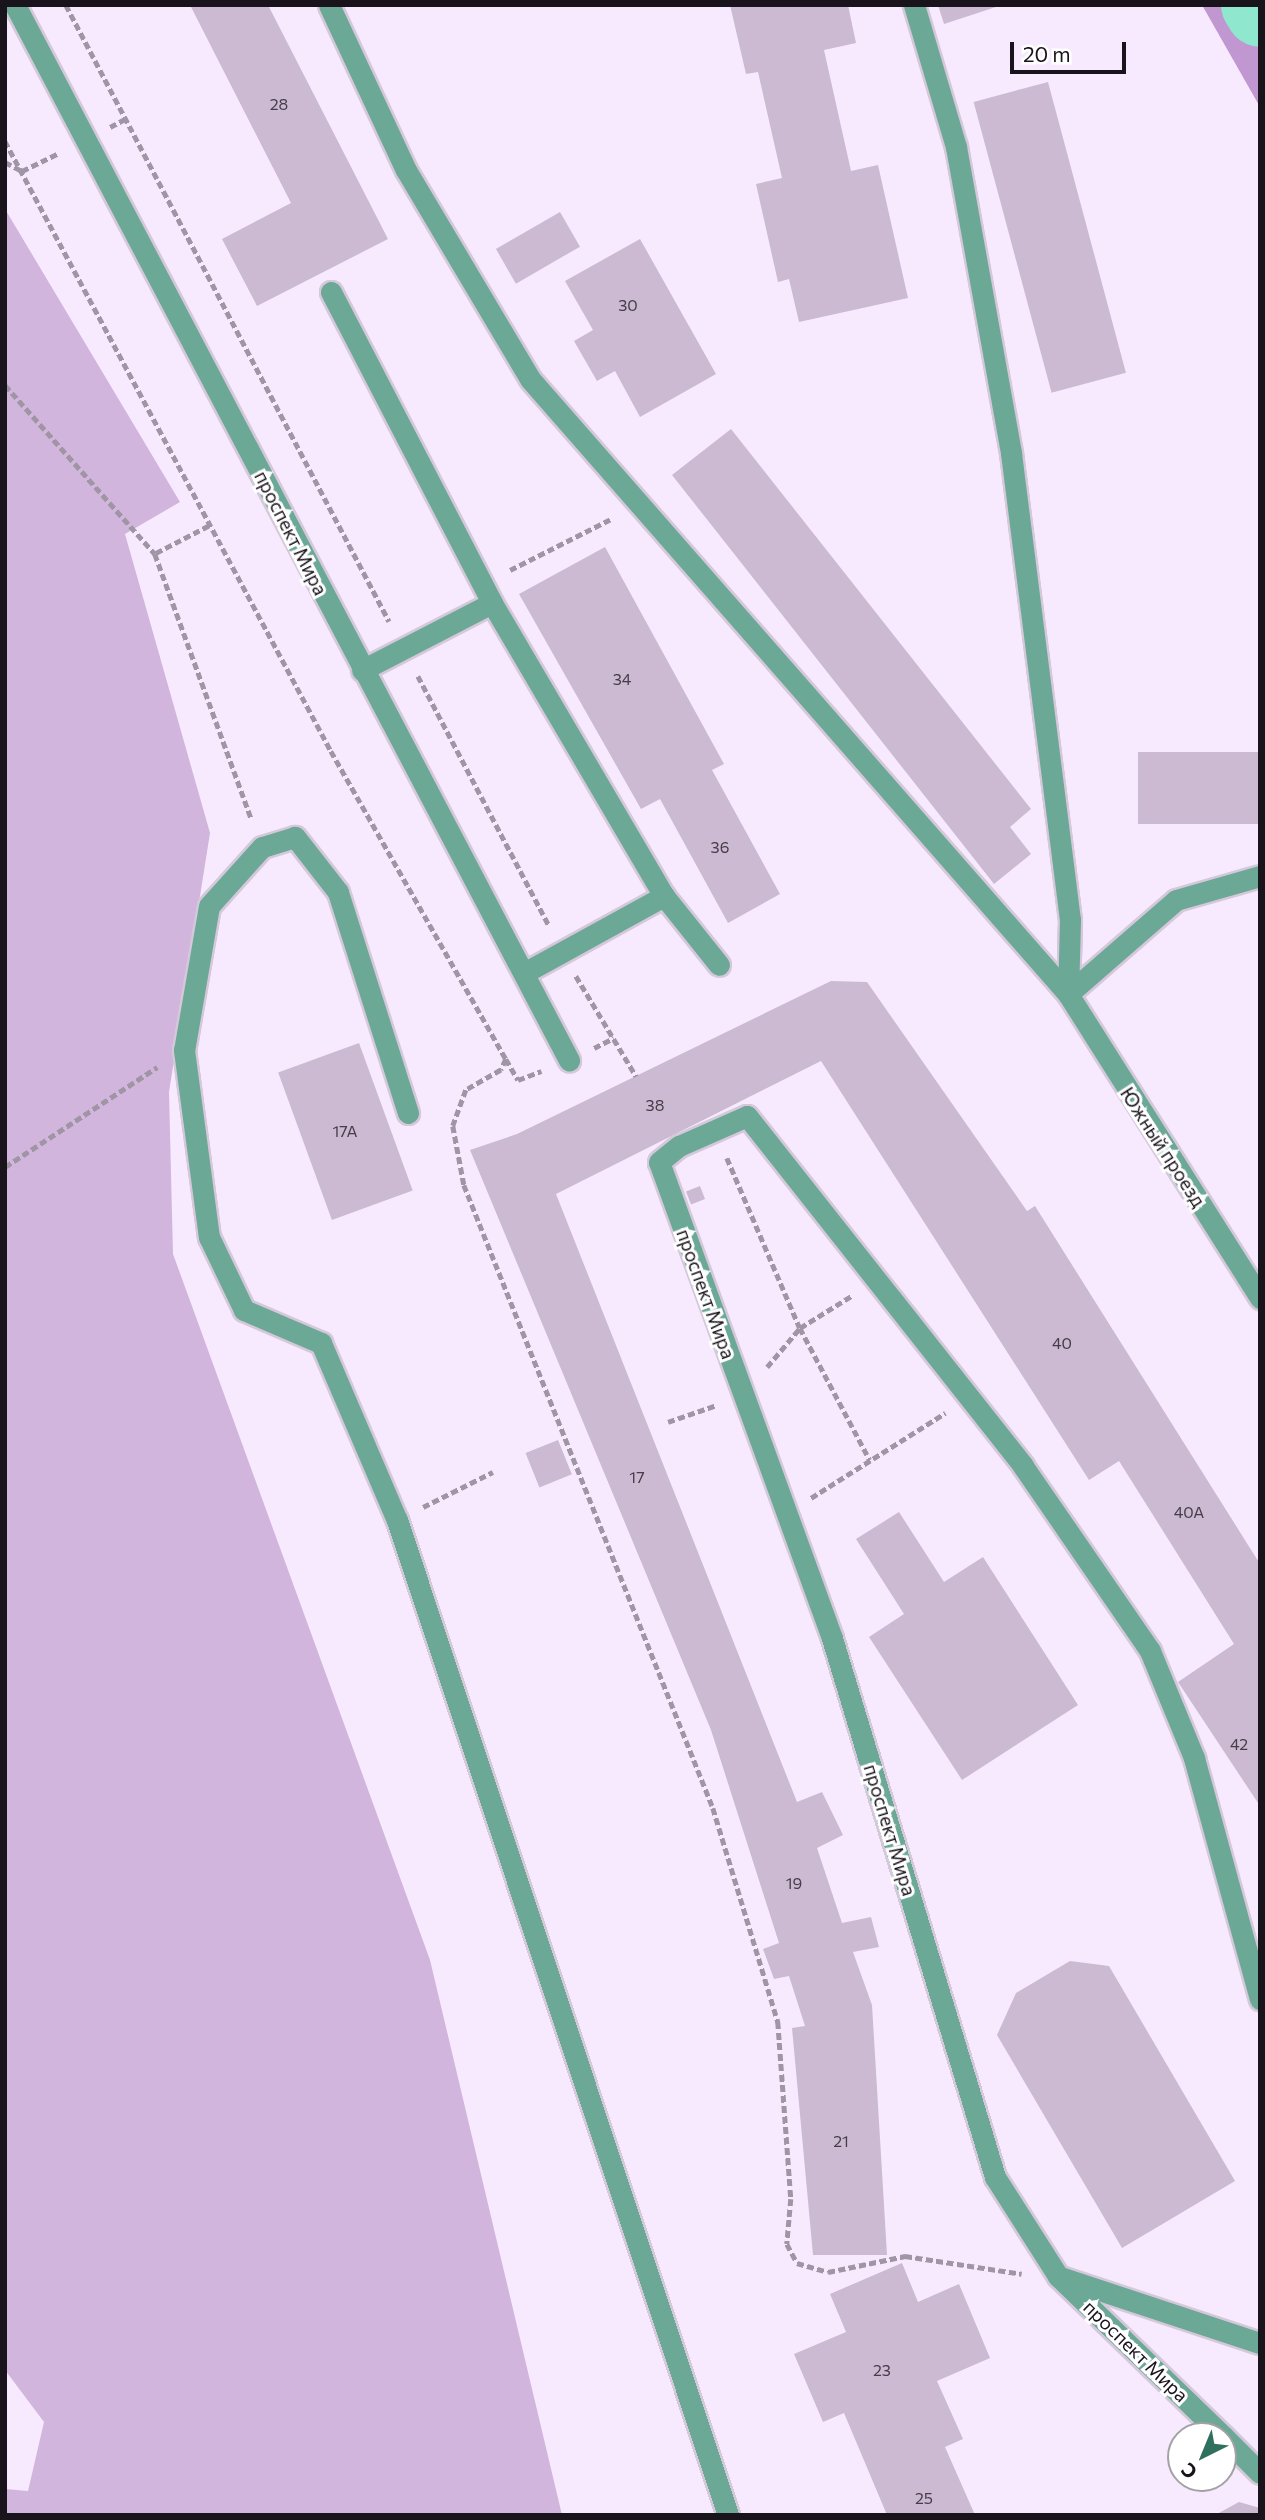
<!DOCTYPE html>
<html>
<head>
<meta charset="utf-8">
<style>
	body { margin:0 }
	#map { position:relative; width:1265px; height:2520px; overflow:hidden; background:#f8eafe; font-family:Commissioner,sans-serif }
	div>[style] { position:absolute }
	.green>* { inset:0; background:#d1b5dd }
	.forest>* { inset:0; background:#c097d1 }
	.river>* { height:68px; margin:-34px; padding:0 34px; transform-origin:34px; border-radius:34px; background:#8fe7cd }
	.building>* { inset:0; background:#cbbad2; transform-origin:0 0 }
	.path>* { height:4.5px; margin-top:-2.25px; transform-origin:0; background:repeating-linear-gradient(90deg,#9f95a4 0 7px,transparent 0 10.5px) }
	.roads { filter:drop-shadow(2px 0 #d4c8da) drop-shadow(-2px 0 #d4c8da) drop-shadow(0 2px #d4c8da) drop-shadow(0 -2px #d4c8da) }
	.minor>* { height:21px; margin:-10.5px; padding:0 10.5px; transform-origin:10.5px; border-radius:10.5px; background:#6ba896 }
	span { translate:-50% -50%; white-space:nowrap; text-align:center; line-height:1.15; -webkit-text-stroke:6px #fff; paint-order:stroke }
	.number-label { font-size:16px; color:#463d49 }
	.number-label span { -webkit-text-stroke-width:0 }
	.street-label { font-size:19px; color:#19131b }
	.frame { position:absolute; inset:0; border:7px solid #19131b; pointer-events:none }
	.north { position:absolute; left:1167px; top:2422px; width:70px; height:70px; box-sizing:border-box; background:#fff; border:2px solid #a3a1a4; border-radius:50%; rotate:223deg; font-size:19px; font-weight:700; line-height:28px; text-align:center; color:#19131b }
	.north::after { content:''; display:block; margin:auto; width:24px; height:32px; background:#30705f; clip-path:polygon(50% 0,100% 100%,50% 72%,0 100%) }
	.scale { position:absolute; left:1010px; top:42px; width:116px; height:32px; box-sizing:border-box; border:4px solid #19131b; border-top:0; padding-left:9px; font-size:21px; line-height:24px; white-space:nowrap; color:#19131b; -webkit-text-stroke:5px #fff; paint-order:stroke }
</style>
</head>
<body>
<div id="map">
	<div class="green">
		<i style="clip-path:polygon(5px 209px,180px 502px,125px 534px,210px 833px,169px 1092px,173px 1254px,430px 1960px,562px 2515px,5px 2515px,5px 2489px,28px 2491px,44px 2422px,5px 2370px)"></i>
	</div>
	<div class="forest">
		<i style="clip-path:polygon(1202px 5px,1260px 5px,1260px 107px)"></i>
	</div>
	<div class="river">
		<i style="left:1255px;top:5px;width:9px;rotate:58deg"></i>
	</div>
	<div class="building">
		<i style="clip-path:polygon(190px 5px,268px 5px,388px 239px,257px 306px,222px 239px,291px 203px)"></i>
		<i style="clip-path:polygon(730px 5px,848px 5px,856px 43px,824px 50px,851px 171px,878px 165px,908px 298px,799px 322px,789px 279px,778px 282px,756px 184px,782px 178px,758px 72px,746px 74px)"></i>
		<i style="clip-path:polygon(938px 5px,999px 5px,999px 6px,944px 24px)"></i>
		<i style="left:1048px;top:82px;width:301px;height:77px;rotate:75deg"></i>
		<i style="left:560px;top:212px;width:40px;height:74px;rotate:60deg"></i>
		<i style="clip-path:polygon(640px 239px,716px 374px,640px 417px,615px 371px,597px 381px,574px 341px,593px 330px,565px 281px)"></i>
		<i style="clip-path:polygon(731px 429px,1031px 809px,1010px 827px,1031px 854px,994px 884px,672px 475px)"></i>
		<i style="clip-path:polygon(605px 547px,724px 764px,712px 770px,780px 894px,728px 923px,660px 799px,641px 809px,519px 594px)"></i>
		<i style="left:1260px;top:752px;width:72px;height:122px;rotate:90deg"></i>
		<i style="clip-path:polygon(831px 981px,867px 982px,1027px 1211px,1035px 1206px,1260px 1564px,1260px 1806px,1178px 1682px,1234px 1644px,1119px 1461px,1089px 1480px,821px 1061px,556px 1194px,797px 1802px,822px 1792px,843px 1835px,817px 1848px,842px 1923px,871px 1917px,879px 1947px,853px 1952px,872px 2005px,887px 2255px,813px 2255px,792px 2028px,805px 2026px,789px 1976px,774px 1979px,763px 1949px,779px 1943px,711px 1730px,470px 1150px,517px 1134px)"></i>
		<i style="left:359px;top:1043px;width:157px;height:86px;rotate:70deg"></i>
		<i style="left:700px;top:1186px;width:14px;height:15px;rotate:69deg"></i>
		<i style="left:558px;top:1440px;width:37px;height:35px;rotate:68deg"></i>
		<i style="clip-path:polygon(899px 1512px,944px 1582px,983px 1557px,1078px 1705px,962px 1780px,869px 1637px,904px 1614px,856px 1539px)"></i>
		<i style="clip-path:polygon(1070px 1961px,1109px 1966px,1235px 2181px,1122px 2248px,997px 2035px,1016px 1993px)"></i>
		<i style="clip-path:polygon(902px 2263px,918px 2302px,959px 2284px,990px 2358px,937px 2381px,963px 2439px,945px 2447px,975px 2515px,887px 2515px,844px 2413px,823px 2422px,794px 2354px,846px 2332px,830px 2294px)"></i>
		<i style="clip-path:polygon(1239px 2502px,1260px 2508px,1260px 2515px,1215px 2515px)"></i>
	</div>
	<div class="path">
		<i style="left:66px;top:5px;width:696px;rotate:62.33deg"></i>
		<i style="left:110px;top:127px;width:17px;rotate:-28deg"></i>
		<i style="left:5px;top:141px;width:692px;rotate:61.88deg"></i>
		<i style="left:331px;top:751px;width:354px;rotate:60.4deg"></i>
		<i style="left:506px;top:1059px;width:24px;rotate:60deg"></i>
		<i style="left:518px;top:1080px;width:25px;rotate:-21deg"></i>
		<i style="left:5px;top:162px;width:19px;rotate:28deg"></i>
		<i style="left:22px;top:171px;width:41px;rotate:-25.9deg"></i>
		<i style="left:5px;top:385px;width:226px;rotate:48.4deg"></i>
		<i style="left:209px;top:526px;width:61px;rotate:152.6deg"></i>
		<i style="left:155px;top:554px;width:283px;rotate:70deg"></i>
		<i style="left:510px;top:570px;width:113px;rotate:-26.8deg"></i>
		<i style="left:418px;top:676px;width:281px;rotate:62.3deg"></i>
		<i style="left:576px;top:976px;width:117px;rotate:59deg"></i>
		<i style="left:594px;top:1048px;width:22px;rotate:-27deg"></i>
		<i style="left:506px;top:1059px;width:12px;rotate:114deg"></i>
		<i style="left:501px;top:1070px;width:40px;rotate:150.3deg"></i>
		<i style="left:466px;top:1090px;width:38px;rotate:110deg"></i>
		<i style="left:453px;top:1126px;width:60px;rotate:79.4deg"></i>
		<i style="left:464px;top:1185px;width:671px;rotate:68.21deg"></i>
		<i style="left:713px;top:1808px;width:224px;rotate:73.1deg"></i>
		<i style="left:778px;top:2022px;width:177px;rotate:85.8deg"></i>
		<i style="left:791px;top:2199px;width:45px;rotate:95.1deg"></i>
		<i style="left:787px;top:2244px;width:21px;rotate:62deg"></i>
		<i style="left:797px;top:2263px;width:32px;rotate:16deg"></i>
		<i style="left:828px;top:2272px;width:79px;rotate:-11.7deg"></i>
		<i style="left:905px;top:2256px;width:118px;rotate:8.7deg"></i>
		<i style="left:727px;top:1158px;width:185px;rotate:66.8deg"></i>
		<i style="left:800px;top:1328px;width:149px;rotate:62.1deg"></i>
		<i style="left:5px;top:1167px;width:182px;rotate:-33.3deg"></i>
		<i style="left:767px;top:1367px;width:51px;rotate:-49.8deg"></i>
		<i style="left:800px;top:1328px;width:62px;rotate:-31.9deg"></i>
		<i style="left:668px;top:1422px;width:52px;rotate:-19.1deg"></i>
		<i style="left:811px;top:1498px;width:159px;rotate:-32.4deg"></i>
		<i style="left:423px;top:1507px;width:78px;rotate:-26.6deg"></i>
	</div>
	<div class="roads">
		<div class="minor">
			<i style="left:15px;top:5px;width:1192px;rotate:62.3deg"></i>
			<i style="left:329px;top:5px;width:182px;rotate:65deg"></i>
			<i style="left:406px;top:170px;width:243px;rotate:59.3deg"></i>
			<i style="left:530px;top:379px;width:817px;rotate:48.82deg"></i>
			<i style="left:1068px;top:994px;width:360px;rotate:57.7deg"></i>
			<i style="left:914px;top:5px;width:148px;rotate:73.5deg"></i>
			<i style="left:956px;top:147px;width:311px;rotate:79.8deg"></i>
			<i style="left:1011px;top:453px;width:471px;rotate:82.8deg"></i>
			<i style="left:1070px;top:920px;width:74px;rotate:91.5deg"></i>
			<i style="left:331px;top:292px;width:350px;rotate:62.6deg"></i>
			<i style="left:492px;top:603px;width:340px;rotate:59.6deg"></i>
			<i style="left:664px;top:896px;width:88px;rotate:51.4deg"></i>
			<i style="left:362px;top:670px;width:146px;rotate:-27.3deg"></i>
			<i style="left:524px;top:973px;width:160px;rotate:-28.8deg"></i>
			<i style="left:1068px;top:994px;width:143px;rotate:-41deg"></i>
			<i style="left:1176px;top:900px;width:87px;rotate:-15.9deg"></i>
			<i style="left:408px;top:1113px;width:232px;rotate:-107.6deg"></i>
			<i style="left:338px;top:892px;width:70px;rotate:-128deg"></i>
			<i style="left:295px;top:837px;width:34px;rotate:163deg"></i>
			<i style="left:262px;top:847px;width:79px;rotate:131.9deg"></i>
			<i style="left:209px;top:906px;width:146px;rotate:99.8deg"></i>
			<i style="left:184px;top:1050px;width:189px;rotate:82.4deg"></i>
			<i style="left:209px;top:1237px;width:81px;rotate:64.4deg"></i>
			<i style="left:244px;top:1310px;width:84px;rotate:23.2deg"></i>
			<i style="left:321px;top:1343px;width:193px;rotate:66.8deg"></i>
			<i style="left:397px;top:1520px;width:1049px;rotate:71.6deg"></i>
			<i style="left:1063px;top:2278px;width:207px;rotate:18.3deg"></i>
			<i style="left:1223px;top:2436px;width:230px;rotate:-135.9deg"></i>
			<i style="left:1058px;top:2276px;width:117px;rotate:-122.5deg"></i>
			<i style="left:995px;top:2177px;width:563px;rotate:-106.83deg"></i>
			<i style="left:832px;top:1638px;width:506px;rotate:-109.97deg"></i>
			<i style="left:659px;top:1162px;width:26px;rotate:-39deg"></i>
			<i style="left:679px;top:1146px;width:74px;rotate:-23.8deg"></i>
			<i style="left:747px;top:1116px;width:446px;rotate:51.7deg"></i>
			<i style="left:1023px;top:1466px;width:224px;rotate:55.5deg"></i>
			<i style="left:1150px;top:1651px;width:116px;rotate:67.6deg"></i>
			<i style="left:1194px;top:1758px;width:250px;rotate:74.7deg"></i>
			<i style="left:1223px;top:2436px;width:52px;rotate:45deg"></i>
		</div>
	</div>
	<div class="number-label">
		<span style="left:279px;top:104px">28</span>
		<span style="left:628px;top:305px">30</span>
		<span style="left:622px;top:679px">34</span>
		<span style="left:720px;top:847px">36</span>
		<span style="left:655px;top:1105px">38</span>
		<span style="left:345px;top:1131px">17А</span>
		<span style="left:1062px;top:1343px">40</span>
		<span style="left:637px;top:1477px">17</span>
		<span style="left:1189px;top:1512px">40А</span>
		<span style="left:1239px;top:1744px">42</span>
		<span style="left:794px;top:1883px">19</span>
		<span style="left:841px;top:2141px">21</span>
		<span style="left:882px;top:2370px">23</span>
		<span style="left:924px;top:2498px">25</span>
	</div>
	<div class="street-label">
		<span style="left:291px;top:533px;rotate:63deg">проспект Мира</span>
		<span style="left:1163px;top:1147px;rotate:57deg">Южный проезд</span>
		<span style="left:706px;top:1294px;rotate:70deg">проспект Мира</span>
		<span style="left:890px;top:1830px;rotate:73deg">проспект Мира</span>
		<span style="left:1136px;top:2351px;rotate:44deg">проспект Мира</span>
	</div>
	<div class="frame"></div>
	<div class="north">С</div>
	<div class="scale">20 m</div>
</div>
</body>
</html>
